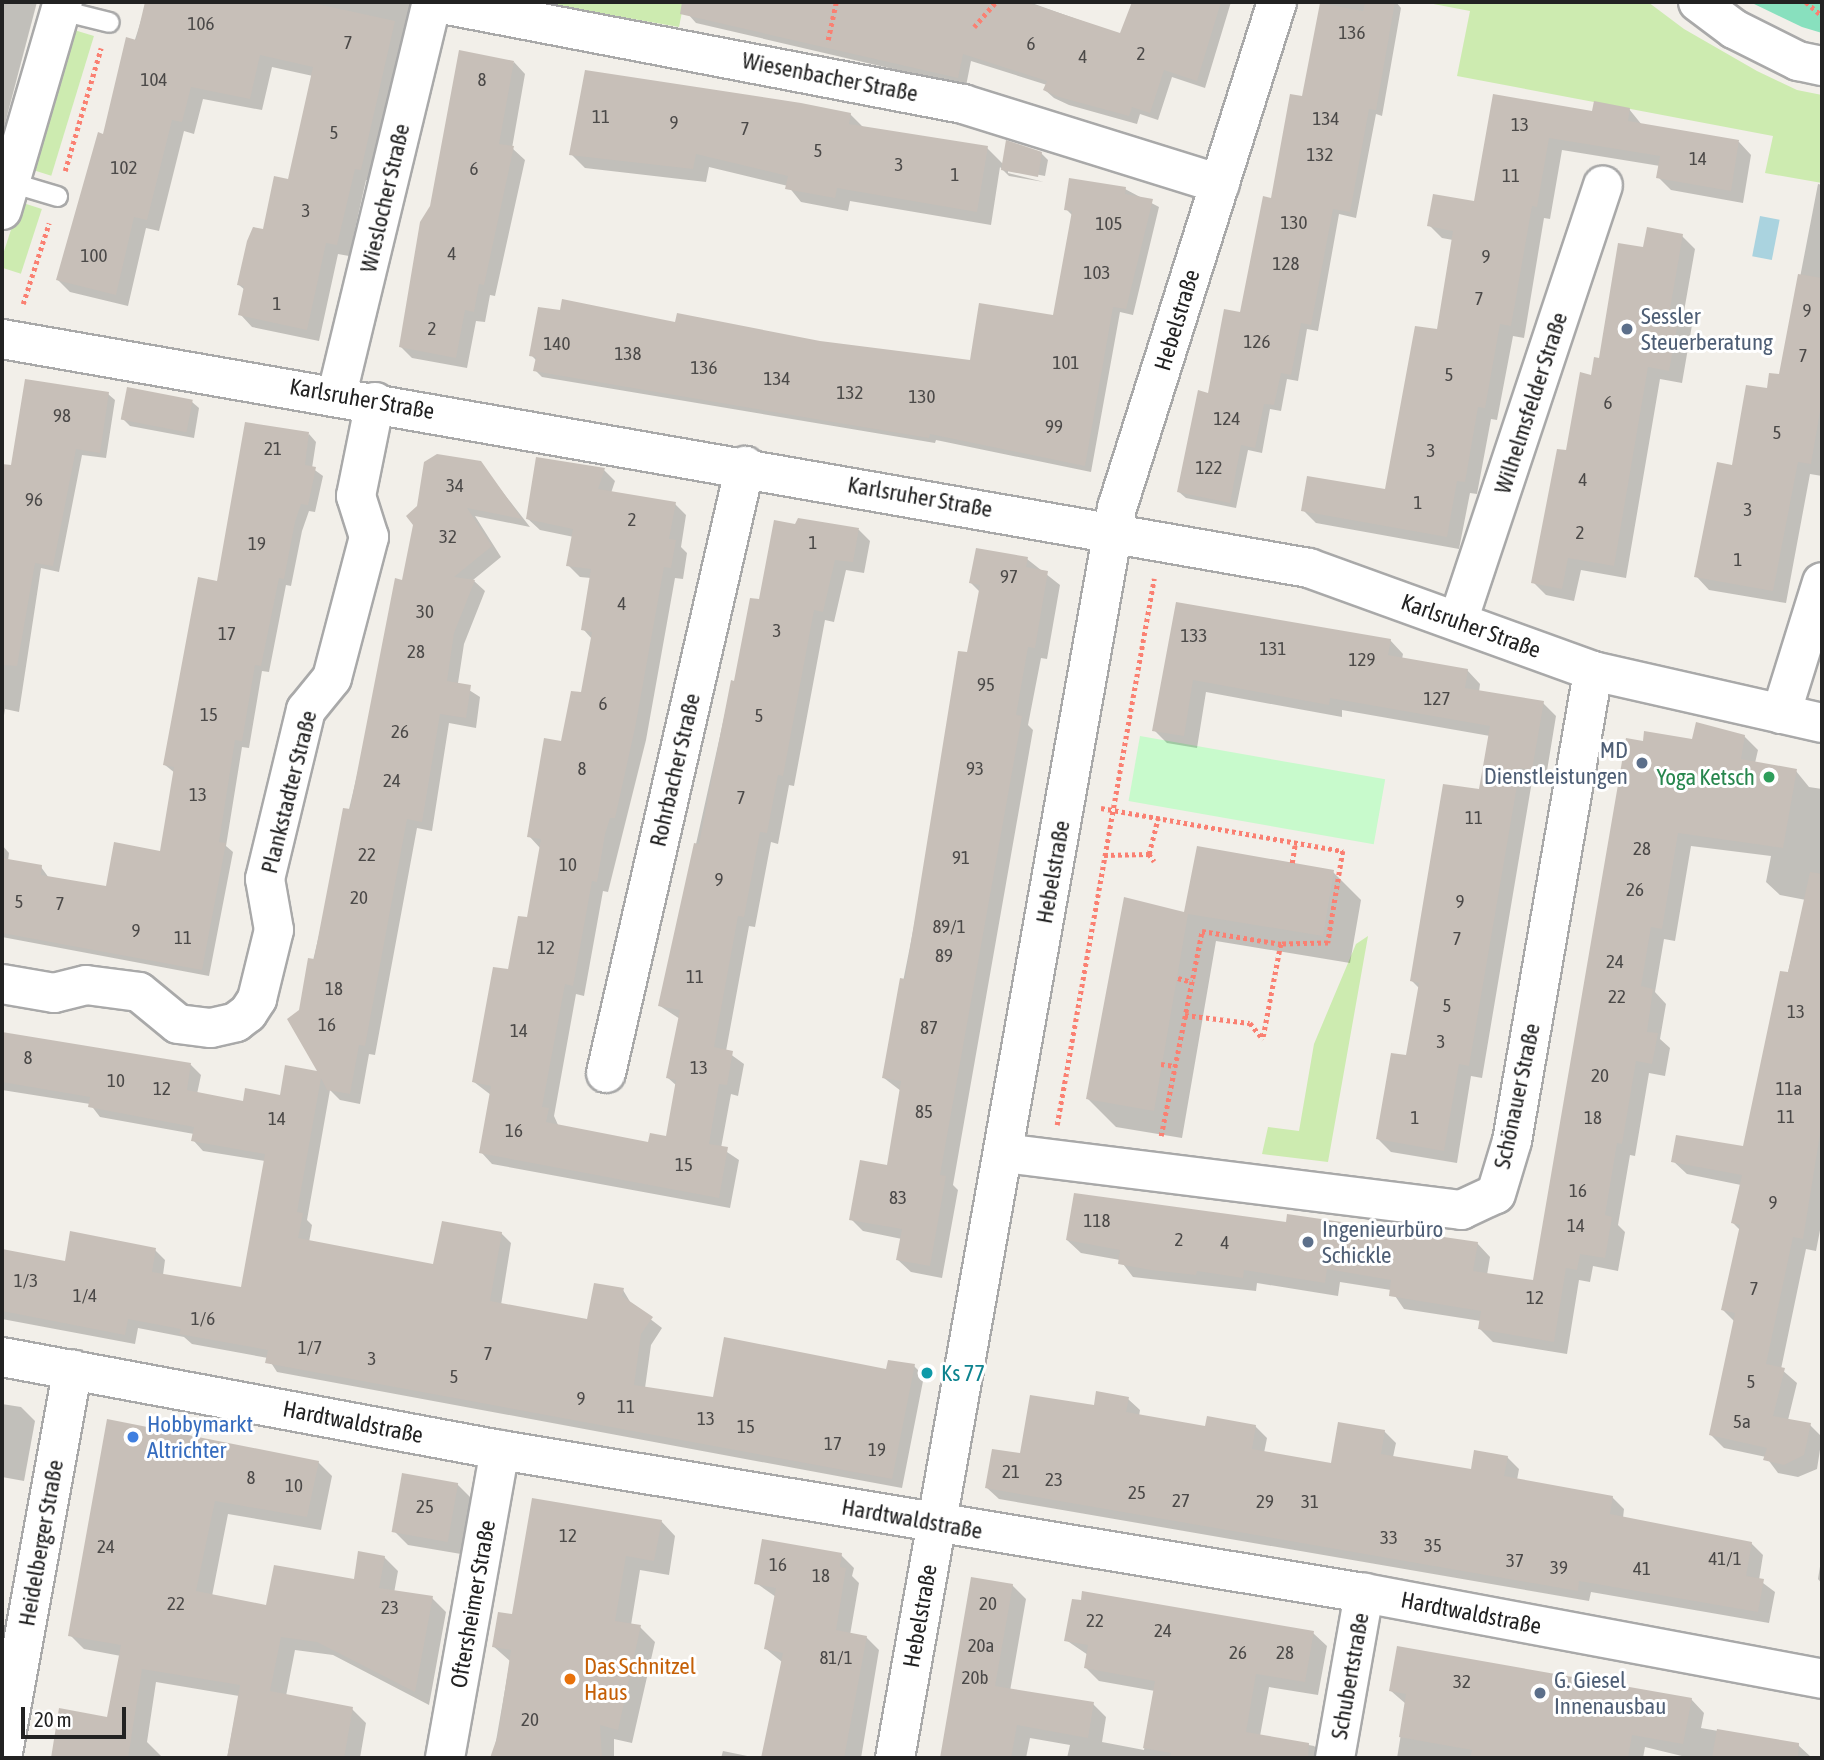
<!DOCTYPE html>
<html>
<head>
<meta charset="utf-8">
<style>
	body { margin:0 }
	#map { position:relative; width:1824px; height:1760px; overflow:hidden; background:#f2efe9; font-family:"Asap Condensed",sans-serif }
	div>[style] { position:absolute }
	.grass>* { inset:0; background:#cdebb0; transform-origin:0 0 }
	.park>* { inset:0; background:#c8facc; transform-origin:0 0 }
	.pitch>* { inset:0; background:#88e0be }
	.water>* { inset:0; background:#aad3df; transform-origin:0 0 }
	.shadow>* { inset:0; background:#0003 }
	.building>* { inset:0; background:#c7bfb8; transform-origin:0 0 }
	.path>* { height:4.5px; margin-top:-2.25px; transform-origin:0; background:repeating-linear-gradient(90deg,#fa8072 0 3.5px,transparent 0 7px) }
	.roads { filter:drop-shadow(2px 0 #a9a9a9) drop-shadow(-2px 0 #a9a9a9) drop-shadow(0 2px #a9a9a9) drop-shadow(0 -2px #a9a9a9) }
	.lane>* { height:19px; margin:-9.5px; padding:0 9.5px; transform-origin:9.5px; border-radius:9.5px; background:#fff }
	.street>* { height:38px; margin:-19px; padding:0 19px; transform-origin:19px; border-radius:19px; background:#fff }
	.dots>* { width:19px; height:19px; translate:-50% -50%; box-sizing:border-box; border:4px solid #fff; border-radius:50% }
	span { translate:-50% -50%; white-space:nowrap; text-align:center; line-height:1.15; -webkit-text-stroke:6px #fff; paint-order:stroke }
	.number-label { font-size:19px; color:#4b4948 }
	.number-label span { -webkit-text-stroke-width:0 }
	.street-label { font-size:23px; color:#222 }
	.service-label { font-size:23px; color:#4e5e75 }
	.left { translate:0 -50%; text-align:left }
	.right { translate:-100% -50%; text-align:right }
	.leisure-label { font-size:23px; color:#27864d }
	.culture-label { font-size:23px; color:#0d838f }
	.shop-label { font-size:23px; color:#366cbe }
	.food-label { font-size:23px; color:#c56008 }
	.frame { position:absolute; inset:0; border:4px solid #222; pointer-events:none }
	.scale { position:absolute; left:21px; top:1707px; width:105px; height:32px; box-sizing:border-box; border:4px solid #222; border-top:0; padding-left:9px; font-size:21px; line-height:24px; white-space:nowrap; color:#222; -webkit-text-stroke:5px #fff; paint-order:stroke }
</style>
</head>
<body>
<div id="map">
	<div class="grass">
		<i style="clip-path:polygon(536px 2px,684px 2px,679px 27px)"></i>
		<i style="clip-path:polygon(1423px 2px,1648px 2px,1684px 29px,1757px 71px,1797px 90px,1822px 95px,1822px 183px,1765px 173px,1773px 136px,1457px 76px,1470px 11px)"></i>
		<i style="left:71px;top:29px;width:24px;height:146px;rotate:17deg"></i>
		<i style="left:20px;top:202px;width:23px;height:68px;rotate:18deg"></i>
		<i style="clip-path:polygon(1368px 936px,1328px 1162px,1262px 1154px,1268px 1127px,1299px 1131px,1314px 1044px,1356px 944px)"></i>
	</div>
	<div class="park">
		<i style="left:1140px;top:736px;width:249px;height:66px;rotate:10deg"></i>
	</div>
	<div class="pitch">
		<i style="clip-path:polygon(1750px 2px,1822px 2px,1822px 33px,1802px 27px)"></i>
	</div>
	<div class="water">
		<i style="left:1760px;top:216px;width:20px;height:41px;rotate:11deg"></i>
	</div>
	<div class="shadow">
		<i style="clip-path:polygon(2px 2px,37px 2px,2px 135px)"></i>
		<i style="clip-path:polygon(147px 2px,419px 2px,373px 181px,366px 180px,349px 256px,338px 254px,319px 341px,252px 327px,240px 314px,245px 290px,239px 285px,290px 181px,313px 76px,272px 67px,262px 110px,203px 99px,194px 134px,184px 131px,159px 231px,146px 228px,128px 306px,70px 292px,58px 280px)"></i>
		<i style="clip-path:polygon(691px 2px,815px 2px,872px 14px,875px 2px,1029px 2px,1121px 35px,1174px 41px,1186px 2px,1231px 2px,1205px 88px,1172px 77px,1158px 120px,1140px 114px,1137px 124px,1069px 105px,1054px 98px,1045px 90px,1047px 85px,971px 61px,966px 86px,696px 23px,688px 14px)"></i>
		<i style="clip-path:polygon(1324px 2px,1396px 2px,1401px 8px,1382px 116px,1376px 114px,1356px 218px,1339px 214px,1318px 331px,1307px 329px,1298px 381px,1287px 379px,1281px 411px,1270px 409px,1262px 453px,1248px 450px,1236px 508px,1186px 498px,1179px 492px,1242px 314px,1303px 98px)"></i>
		<i style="clip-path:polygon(514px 62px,525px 74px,512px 148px,525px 160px,495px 296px,490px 295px,485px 322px,476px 321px,467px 368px,412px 358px,401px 347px,432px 206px)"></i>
		<i style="clip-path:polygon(1494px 96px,1594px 113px,1629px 109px,1642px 125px,1739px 142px,1751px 155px,1743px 203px,1671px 190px,1658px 177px,1660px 166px,1562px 150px,1550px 219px,1544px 218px,1524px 338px,1513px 336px,1497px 420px,1491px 419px,1477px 494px,1470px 493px,1459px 549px,1316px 523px,1303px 510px,1387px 491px,1438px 331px,1453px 240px,1442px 238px,1429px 225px,1476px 203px)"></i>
		<i style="clip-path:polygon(850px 114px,864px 128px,987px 148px,1004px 165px,1041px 153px,1048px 160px,1045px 176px,1008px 169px,1008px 173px,1044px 182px,1009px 176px,1000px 167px,991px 225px,850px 201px,848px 211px,801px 202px,788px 186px,709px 167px,706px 182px,585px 168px,571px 154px)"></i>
		<i style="clip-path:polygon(1818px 184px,1822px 185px,1822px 476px,1810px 474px,1786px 603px,1709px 590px,1696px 576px,1733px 467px,1768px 390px,1781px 376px)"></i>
		<i style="clip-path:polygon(1125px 189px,1159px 207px,1133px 315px,1120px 312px,1091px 472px,936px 440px,935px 443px,542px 377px,535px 370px,537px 361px,531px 355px,677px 324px,971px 362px,1055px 317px,1073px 216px,1066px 209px)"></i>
		<i style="clip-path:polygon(1682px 236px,1695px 249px,1683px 317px,1692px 325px,1682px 383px,1660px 379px,1626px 578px,1581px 570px,1574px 601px,1546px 595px,1533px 582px,1592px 377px,1644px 249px)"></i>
		<i style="clip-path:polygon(108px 394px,115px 400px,106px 458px,82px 455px,59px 572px,41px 568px,19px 712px,5px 709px,2px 728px,2px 465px,13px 468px)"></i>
		<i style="clip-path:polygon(192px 402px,199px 408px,194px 438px,130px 426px,124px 420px)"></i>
		<i style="clip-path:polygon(309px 434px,316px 442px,312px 468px,323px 476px,315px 512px,309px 511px,302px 531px,291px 586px,286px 585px,269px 672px,262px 671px,249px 748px,242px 747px,226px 846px,233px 852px,209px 976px,2px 937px,2px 845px,9px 853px,8px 861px,41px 867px,49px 878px,107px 888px,162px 853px,175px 773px,165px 765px,218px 583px)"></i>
		<i style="clip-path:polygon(480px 463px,530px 527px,475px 516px,501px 557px,473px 580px,485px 591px,464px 644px,458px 683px,480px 697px,476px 728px,449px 723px,432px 831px,417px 828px,375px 1055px,369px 1054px,360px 1104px,340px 1100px,330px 1090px,307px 1220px,312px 1225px,309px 1242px,435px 1266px,501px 1233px,511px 1243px,501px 1305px,589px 1321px,623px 1290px,632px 1305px,662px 1328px,651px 1345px,645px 1388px,714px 1399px,914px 1366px,924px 1376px,902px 1488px,277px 1372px,268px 1358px,192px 1344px,184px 1337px,138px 1328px,135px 1344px,2px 1319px,2px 1251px,66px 1263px,155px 1250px,165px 1260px,163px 1275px,242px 1289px,265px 1161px,203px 1151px,193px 1140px,194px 1134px,100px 1117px,90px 1104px,2px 1090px,2px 1033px,191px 1065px,201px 1075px,197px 1094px,244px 1103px,281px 1097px,320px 1073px,301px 1011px,403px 582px)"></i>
		<i style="clip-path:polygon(604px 470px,615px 481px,611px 493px,675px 504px,686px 515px,681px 547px,687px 553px,683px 579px,675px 578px,646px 740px,608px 892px,603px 891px,584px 996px,576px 994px,554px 1116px,559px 1127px,650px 1144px,667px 1138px,677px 1086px,668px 1078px,680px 1019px,660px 1006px,732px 682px,736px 683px,760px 601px,795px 526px,859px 530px,870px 541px,864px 573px,846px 570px,834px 622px,825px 620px,794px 786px,789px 785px,778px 844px,771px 842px,755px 927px,749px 926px,726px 1051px,744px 1064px,738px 1096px,731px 1094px,721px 1148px,739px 1160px,730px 1208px,492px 1164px,481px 1152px,491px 1095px,474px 1082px,529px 919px,541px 849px,529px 836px,582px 694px,592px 639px,583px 629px,591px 578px,580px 577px,568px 565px,574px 537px,540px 530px,528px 519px)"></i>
		<i style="clip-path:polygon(1027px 559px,1060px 585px,1047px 659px,1041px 658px,1028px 725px,1033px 730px,953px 1185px,958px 1190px,942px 1278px,911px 1272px,898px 1260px,902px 1239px,863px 1231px,851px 1219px,888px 1167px,901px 1091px,884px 1078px,980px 592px,971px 583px)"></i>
		<i style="clip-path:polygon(1178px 604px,1390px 640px,1403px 654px,1402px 659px,1467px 670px,1480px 684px,1479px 692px,1543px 703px,1556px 716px,1545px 783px,1532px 781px,1482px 1078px,1471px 1076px,1457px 1163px,1391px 1152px,1378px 1139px,1407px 1057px,1419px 988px,1412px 981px,1481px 791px,1490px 736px,1342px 710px,1342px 717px,1206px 692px,1197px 748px,1167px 743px,1154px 730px)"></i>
		<i style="clip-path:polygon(1744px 736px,1758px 750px,1755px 763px,1796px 771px,1809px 787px,1822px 789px,1822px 1220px,1816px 1251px,1806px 1249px,1781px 1369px,1797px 1383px,1788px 1420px,1810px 1425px,1822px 1437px,1817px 1469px,1798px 1477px,1778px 1473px,1766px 1457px,1724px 1448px,1711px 1435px,1735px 1322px,1723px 1310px,1741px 1231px,1733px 1223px,1741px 1185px,1687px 1174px,1673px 1161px,1744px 1148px,1806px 900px,1780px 895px,1766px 882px,1771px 856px,1691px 846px,1675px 941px,1664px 939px,1655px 992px,1666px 1004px,1660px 1039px,1670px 1048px,1665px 1076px,1649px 1073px,1635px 1156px,1630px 1155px,1618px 1225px,1625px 1232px,1618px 1271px,1593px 1266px,1590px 1282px,1579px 1280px,1567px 1354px,1493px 1342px,1479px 1328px,1481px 1321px,1404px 1309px,1391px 1290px,1340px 1282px,1338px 1296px,1257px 1283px,1256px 1291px,1133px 1277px,1120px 1260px,1081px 1253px,1067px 1240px,1288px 1223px,1477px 1243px,1490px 1257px,1487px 1275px,1534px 1282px,1644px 743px)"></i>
		<i style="clip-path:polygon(1333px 872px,1361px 900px,1350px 963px,1216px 941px,1182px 1138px,1116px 1127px,1088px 1099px,1186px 914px)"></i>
		<i style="clip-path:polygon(1128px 1399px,1140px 1410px,1139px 1416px,1206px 1428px,1255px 1426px,1267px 1438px,1264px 1453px,1332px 1465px,1384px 1431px,1396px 1443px,1393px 1457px,1472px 1471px,1507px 1457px,1519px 1469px,1517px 1480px,1612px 1497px,1624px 1509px,1623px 1518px,1751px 1543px,1763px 1555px,1759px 1580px,1775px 1592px,1769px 1623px,1591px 1592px,1589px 1601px,999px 1499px,987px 1488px,1022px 1456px,1095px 1407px)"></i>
		<i style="clip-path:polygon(2px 1404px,21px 1407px,35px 1421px,24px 1481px,2px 1477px)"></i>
		<i style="clip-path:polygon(108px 1421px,318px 1462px,332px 1476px,321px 1530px,228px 1514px,212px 1596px,268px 1607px,355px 1581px,384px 1557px,398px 1571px,394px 1593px,432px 1598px,446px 1612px,429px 1705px,333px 1655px,295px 1650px,286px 1696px,352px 1709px,366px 1723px,360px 1758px,227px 1758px,239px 1696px,156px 1682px,147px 1742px,163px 1758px,53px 1758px,61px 1710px,108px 1719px,121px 1656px,84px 1649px,70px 1635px)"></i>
		<i style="clip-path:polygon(457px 1484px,471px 1498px,461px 1554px,408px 1545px,394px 1531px)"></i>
		<i style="clip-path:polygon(661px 1521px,675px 1536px,669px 1575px,640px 1570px,631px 1625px,640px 1627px,655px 1642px,632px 1743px,614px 1739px,614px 1758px,493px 1758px,510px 1661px,493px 1646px,513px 1616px)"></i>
		<i style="clip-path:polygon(1822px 1554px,1822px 1584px,1818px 1579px)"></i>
		<i style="clip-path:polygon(841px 1555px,854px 1568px,852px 1576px,859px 1583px,850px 1635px,866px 1637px,879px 1650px,861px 1758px,763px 1758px,782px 1662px,766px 1649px,776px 1597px,756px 1583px)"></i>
		<i style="clip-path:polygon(973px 1579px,1012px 1585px,1026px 1599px,1010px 1691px,1093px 1704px,1106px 1717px,1102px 1742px,1144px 1750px,1155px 1691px,1099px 1681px,1085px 1667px,1088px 1655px,1066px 1640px,1313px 1633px,1327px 1646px,1318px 1695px,1269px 1687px,1260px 1736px,1314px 1746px,1327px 1758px,1067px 1758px,1070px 1745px,1030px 1738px,1026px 1758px,942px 1758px)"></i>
		<i style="clip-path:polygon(1391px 1691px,1691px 1699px,1704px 1713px,1701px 1728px,1798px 1745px,1811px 1757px,1690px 1758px,1645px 1747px,1643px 1758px,1397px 1758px,1406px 1704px)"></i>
		<i style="clip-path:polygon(723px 1751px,757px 1758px,721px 1758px)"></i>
	</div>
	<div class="building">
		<i style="clip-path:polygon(145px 2px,308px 2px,395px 21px,361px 170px,355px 169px,337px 245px,326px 243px,307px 330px,238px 315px,244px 286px,237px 285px,247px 241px,253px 227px,263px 229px,274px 176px,288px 179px,313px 67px,260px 55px,250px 99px,191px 87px,182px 122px,172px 120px,147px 220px,134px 217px,116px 295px,56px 280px,98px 132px,103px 134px,126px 37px,136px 40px)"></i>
		<i style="clip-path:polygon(682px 2px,1026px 2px,1120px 33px,1132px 2px,1221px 2px,1197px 81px,1164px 70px,1150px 113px,1132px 107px,1129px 116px,1059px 97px,1043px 90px,1047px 81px,963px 54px,958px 78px,680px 14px)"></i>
		<i style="clip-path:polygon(1365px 2px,1395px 2px,1376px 110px,1369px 109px,1350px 212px,1333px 209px,1311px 325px,1301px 323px,1291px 375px,1281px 373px,1274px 405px,1264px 404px,1255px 448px,1241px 445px,1230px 503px,1177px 492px,1198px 390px,1208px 393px,1224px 309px,1240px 312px,1263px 196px,1271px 198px,1290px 94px,1302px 96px,1320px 3px,1363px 11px)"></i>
		<i style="clip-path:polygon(459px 50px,514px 61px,499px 144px,514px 146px,484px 285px,479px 284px,474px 312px,465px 310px,456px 358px,399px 347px,420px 222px,430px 206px)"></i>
		<i style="clip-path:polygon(585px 70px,801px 103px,851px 113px,849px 124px,988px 146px,977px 212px,837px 188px,835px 198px,785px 189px,788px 176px,696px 154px,693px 169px,569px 155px)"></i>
		<i style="clip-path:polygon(1493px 94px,1592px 111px,1594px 101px,1630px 108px,1628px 121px,1739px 140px,1731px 191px,1656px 178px,1660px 156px,1549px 138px,1537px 207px,1532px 206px,1511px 326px,1500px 324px,1485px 408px,1478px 407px,1465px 482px,1457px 481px,1447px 537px,1301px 511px,1307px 476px,1385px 489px,1415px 326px,1437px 329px,1453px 231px,1427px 226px,1433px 194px,1474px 201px)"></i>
		<i style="clip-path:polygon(1006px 140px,1042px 152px,1038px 177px,1001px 170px)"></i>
		<i style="clip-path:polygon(1069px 178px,1126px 187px,1125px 194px,1153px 199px,1126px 309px,1113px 307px,1085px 466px,930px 434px,929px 438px,845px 424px,533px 371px,536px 357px,529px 356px,538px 307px,560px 310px,562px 299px,675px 322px,677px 313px,820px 341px,970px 360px,979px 303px,1053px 315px,1072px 211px,1064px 210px)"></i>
		<i style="clip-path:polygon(1647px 227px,1683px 234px,1670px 309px,1680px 311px,1669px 371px,1648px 367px,1614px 566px,1568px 558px,1562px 589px,1531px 583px,1557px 449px,1566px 450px,1580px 372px,1591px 375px,1594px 357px,1599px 358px,1618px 243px,1643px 247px)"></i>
		<i style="clip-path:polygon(1798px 274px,1822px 278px,1822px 400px,1811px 464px,1798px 462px,1773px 591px,1694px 577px,1717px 462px,1732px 465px,1746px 385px,1767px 388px,1769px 373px,1779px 374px)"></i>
		<i style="clip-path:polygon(25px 379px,109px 392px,100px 453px,76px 449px,53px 566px,35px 563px,17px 666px,2px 665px,2px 464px,11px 465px)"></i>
		<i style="left:127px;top:387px;width:67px;height:33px;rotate:11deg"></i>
		<i style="clip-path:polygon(245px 422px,309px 432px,305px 465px,316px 467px,308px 505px,301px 504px,295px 522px,284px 579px,279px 578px,261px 666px,255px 665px,242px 741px,235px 740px,219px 842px,226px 843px,202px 970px,2px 933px,2px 858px,42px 865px,41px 875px,106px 886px,114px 842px,160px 851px,174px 767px,163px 765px,198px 577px,217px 581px)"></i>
		<i style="clip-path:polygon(437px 454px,481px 461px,522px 519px,467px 508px,492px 546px,454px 577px,475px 580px,454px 633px,447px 681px,471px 685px,466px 718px,440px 714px,422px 822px,407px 819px,365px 1046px,359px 1045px,350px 1094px,327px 1090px,321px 1078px,297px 1212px,303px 1213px,298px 1238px,433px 1264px,442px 1221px,502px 1232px,490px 1301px,587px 1319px,594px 1283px,624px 1288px,622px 1296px,653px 1317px,641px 1334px,634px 1385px,713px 1397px,724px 1337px,886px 1369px,888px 1360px,915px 1364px,892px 1479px,265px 1363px,268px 1350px,179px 1334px,181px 1329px,128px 1319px,125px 1335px,2px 1311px,2px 1249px,65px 1261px,70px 1231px,156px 1248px,152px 1272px,241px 1287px,265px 1154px,191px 1141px,194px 1127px,88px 1107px,90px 1097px,2px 1082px,2px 1032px,191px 1063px,187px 1090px,243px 1101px,245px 1088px,280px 1095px,285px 1065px,317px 1071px,287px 1019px,299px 1010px,308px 958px,314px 959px,343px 808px,350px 809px,395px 578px,402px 580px,413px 525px,406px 516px,417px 506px,424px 462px)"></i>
		<i style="clip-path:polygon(536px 457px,605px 468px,598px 489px,676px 502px,669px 539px,676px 540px,671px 568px,664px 567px,635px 728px,615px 818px,610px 818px,605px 834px,597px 882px,592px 881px,573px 986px,565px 984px,542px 1107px,549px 1108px,546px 1122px,648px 1142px,650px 1133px,666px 1136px,676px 1080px,666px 1078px,680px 1010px,658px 1006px,694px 843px,699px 844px,731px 680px,734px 681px,750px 598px,759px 599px,774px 520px,795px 524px,798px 518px,859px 528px,853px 562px,835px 560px,823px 612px,814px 610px,783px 776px,778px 775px,767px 833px,760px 832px,744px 917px,738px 916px,714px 1047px,733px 1051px,727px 1085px,719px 1084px,709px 1144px,728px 1147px,719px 1198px,479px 1153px,491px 1086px,472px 1082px,493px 967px,508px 969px,518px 916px,527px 917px,541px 839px,527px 837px,544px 738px,561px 741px,571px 691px,581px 692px,592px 632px,581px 630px,591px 569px,566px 566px,573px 529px,526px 519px)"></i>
		<i style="clip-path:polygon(976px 548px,1028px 557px,1026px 567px,1048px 571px,1035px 648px,1028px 647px,1016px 715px,1022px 716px,940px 1175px,946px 1176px,930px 1266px,896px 1260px,902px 1229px,849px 1220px,860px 1160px,887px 1165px,901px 1081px,882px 1078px,900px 978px,905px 979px,958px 651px,967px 652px,980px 585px,969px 583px)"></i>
		<i style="clip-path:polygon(1176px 602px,1391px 639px,1388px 655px,1468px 669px,1465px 688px,1544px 701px,1532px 770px,1520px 768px,1469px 1066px,1459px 1064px,1444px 1151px,1376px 1139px,1391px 1053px,1406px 1055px,1419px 983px,1410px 981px,1443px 784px,1479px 789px,1490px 726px,1330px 698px,1329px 705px,1193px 680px,1184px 736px,1152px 731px)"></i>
		<i style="clip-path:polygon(1696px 722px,1745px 735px,1741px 759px,1797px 769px,1783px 848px,1678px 833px,1662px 929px,1651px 927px,1641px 986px,1653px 989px,1647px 1032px,1658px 1033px,1652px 1064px,1636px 1061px,1622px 1144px,1617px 1143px,1605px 1215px,1612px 1217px,1605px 1258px,1580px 1254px,1577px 1270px,1566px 1268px,1554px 1342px,1478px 1329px,1481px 1311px,1389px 1296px,1391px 1280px,1327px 1269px,1325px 1283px,1244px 1270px,1243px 1278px,1197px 1271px,1196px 1275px,1151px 1270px,1118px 1264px,1120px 1250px,1066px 1240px,1074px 1193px,1286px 1222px,1287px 1214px,1478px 1242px,1473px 1271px,1533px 1280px,1626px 738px,1643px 741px,1644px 731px,1692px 739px)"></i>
		<i style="clip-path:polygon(1197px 846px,1334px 870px,1323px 936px,1188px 914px,1154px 1111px,1086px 1099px,1124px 897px,1184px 912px)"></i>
		<i style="clip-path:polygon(1810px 872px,1822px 874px,1822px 1122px,1803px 1239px,1793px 1237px,1766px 1364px,1785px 1368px,1773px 1416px,1811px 1423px,1804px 1455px,1784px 1465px,1763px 1460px,1767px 1448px,1709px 1435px,1735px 1313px,1721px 1310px,1740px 1225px,1731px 1223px,1742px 1175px,1671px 1162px,1676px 1135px,1743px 1146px,1780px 971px,1788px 972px)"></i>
		<i style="clip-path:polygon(1096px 1391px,1129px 1397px,1126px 1412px,1205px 1426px,1207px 1416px,1256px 1425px,1252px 1449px,1331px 1463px,1338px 1422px,1385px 1430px,1381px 1454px,1471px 1469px,1474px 1450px,1508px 1456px,1504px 1476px,1613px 1496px,1610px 1514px,1752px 1542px,1746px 1576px,1764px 1579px,1758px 1612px,1579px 1581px,1578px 1591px,985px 1488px,992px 1449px,1020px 1453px,1030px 1395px,1094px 1405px)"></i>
		<i style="clip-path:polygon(107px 1419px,319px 1461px,307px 1517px,215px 1501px,196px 1591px,266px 1605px,274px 1565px,354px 1579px,358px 1551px,385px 1556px,379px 1588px,433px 1596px,415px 1692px,317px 1642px,281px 1637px,270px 1691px,353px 1707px,344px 1758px,227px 1758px,240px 1685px,142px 1669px,128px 1758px,51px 1758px,59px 1708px,107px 1717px,121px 1645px,68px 1636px)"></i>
		<i style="left:402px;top:1473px;width:57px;height:60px;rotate:10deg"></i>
		<i style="clip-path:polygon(532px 1498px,662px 1520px,654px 1561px,626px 1556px,615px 1621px,641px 1625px,618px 1730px,600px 1725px,602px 1758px,490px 1758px,498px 1735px,511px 1650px,492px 1647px,498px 1612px,512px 1614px)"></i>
		<i style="clip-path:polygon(762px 1539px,842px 1553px,840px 1567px,846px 1568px,836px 1630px,867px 1636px,844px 1758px,761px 1758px,783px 1653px,764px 1649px,776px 1588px,754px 1584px)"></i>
		<i style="clip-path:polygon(971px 1577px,1013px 1584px,995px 1686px,1094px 1702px,1088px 1738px,1017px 1725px,1011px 1758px,940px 1758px)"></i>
		<i style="clip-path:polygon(1082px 1591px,1314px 1631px,1305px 1682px,1256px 1674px,1246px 1732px,1309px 1743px,1308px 1758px,1170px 1758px,1171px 1753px,1143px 1748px,1155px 1681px,1084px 1668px,1088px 1645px,1064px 1641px,1072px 1599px,1081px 1600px)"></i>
		<i style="clip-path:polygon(1397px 1646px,1692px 1698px,1683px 1744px,1632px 1735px,1628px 1758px,1470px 1758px,1472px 1750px,1399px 1737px,1406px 1694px,1389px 1691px)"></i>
		<i style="clip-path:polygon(1717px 1729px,1799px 1743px,1798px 1758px,1712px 1758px)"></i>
	</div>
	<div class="path">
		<i style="left:1806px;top:2px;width:21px;rotate:41deg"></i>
		<i style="left:974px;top:27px;width:33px;rotate:-49deg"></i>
		<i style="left:828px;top:40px;width:39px;rotate:-78deg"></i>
		<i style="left:65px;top:171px;width:128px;rotate:-73.7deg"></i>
		<i style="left:23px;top:304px;width:85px;rotate:-72.2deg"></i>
		<i style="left:1101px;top:808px;width:246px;rotate:10.1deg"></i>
		<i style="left:1343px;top:851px;width:93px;rotate:99.3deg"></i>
		<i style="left:1328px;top:943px;width:47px;rotate:178.8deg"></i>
		<i style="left:1281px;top:944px;width:97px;rotate:100.7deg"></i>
		<i style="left:1149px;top:854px;width:9px;rotate:54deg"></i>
		<i style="left:1104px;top:855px;width:45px;rotate:-1.3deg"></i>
		<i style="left:1149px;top:854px;width:37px;rotate:-76deg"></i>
		<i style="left:1292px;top:863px;width:20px;rotate:-81deg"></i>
		<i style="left:1178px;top:978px;width:15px;rotate:16deg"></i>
		<i style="left:1185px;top:1015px;width:65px;rotate:7deg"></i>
		<i style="left:1250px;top:1023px;width:21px;rotate:51deg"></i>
		<i style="left:1161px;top:1064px;width:14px;rotate:8deg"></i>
		<i style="left:1057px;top:1125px;width:555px;rotate:-79.93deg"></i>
		<i style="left:1161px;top:1136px;width:209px;rotate:-78.7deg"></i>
		<i style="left:1202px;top:931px;width:80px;rotate:9.3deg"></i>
	</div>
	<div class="roads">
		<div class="lane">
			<i style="left:61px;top:10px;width:49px;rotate:14deg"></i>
			<i style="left:10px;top:182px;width:49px;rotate:16.6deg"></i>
		</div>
		<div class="street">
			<i style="left:432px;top:2px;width:541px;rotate:10.87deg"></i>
			<i style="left:963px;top:104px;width:269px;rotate:17.3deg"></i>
			<i style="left:1698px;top:2px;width:45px;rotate:36.9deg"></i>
			<i style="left:1734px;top:29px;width:72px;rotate:26.6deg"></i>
			<i style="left:1798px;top:61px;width:25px;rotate:12deg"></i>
			<i style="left:2px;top:210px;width:217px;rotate:-73.7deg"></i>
			<i style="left:2px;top:339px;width:1327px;rotate:9.94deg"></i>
			<i style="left:1309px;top:568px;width:302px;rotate:19.9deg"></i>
			<i style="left:1593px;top:671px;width:235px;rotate:12.8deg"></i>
			<i style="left:337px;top:394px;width:403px;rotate:-76.4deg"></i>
			<i style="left:1458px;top:621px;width:459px;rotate:-71.6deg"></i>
			<i style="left:1781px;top:714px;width:138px;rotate:-72.7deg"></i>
			<i style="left:2px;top:984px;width:53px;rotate:9.8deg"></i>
			<i style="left:54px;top:993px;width:33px;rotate:-14deg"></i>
			<i style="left:86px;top:985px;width:53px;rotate:7.5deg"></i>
			<i style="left:139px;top:992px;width:50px;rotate:39.4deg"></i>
			<i style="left:178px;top:1024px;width:33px;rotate:7deg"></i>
			<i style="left:211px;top:1028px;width:26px;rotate:-13deg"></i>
			<i style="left:236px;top:1022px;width:15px;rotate:-37deg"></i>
			<i style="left:248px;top:1013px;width:17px;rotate:-57deg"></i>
			<i style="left:257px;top:999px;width:71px;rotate:-76.2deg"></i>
			<i style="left:274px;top:930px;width:52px;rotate:-100deg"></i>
			<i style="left:265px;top:879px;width:174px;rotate:-76.4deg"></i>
			<i style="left:306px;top:710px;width:41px;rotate:-50.9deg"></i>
			<i style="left:332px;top:678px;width:146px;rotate:-75.3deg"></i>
			<i style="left:369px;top:537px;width:43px;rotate:-107.6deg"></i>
			<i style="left:356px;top:496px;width:96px;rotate:-78.6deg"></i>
			<i style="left:606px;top:1073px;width:623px;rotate:-77.1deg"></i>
			<i style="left:1004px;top:1153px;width:461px;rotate:7.1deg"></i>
			<i style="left:1461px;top:1210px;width:38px;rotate:-25deg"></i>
			<i style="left:1496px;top:1194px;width:55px;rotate:-73.2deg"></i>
			<i style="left:1512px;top:1141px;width:477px;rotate:-80.2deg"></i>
			<i style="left:2px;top:1357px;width:507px;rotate:10.58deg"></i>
			<i style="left:500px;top:1450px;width:876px;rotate:9.4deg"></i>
			<i style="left:1364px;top:1593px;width:466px;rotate:10.6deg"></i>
			<i style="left:2px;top:1758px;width:395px;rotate:-79.7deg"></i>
			<i style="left:445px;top:1758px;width:313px;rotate:-79.9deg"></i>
			<i style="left:895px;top:1758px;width:1270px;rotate:-79.93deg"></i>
			<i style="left:1117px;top:508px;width:531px;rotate:-72.45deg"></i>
			<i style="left:1335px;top:1758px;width:168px;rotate:-80deg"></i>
		</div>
	</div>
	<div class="dots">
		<i style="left:1627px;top:329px;background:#5c6f8a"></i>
		<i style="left:1642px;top:763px;background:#5c6f8a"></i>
		<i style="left:1769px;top:777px;background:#2e9e5b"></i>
		<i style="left:1308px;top:1242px;background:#5c6f8a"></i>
		<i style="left:927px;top:1373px;background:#0f9aa8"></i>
		<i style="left:133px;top:1437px;background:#3f7fe0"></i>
		<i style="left:570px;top:1679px;background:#e8710a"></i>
		<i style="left:1540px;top:1693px;background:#5c6f8a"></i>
	</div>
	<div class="number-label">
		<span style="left:201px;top:24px">106</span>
		<span style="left:1352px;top:33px">136</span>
		<span style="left:348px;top:43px">7</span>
		<span style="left:1031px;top:44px">6</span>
		<span style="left:1141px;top:54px">2</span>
		<span style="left:1083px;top:57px">4</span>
		<span style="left:154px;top:80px">104</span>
		<span style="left:482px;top:80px">8</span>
		<span style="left:601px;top:117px">11</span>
		<span style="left:1326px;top:119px">134</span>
		<span style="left:674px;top:123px">9</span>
		<span style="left:1520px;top:125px">13</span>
		<span style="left:745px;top:129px">7</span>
		<span style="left:334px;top:133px">5</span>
		<span style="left:818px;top:151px">5</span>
		<span style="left:1320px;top:155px">132</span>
		<span style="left:1698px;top:159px">14</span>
		<span style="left:899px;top:165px">3</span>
		<span style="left:124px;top:168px">102</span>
		<span style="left:474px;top:169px">6</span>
		<span style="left:955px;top:175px">1</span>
		<span style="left:1511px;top:176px">11</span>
		<span style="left:306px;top:211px">3</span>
		<span style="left:1294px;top:223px">130</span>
		<span style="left:1109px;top:224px">105</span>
		<span style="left:452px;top:254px">4</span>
		<span style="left:94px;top:256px">100</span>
		<span style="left:1486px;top:257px">9</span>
		<span style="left:1286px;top:264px">128</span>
		<span style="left:1097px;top:273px">103</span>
		<span style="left:1479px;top:299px">7</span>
		<span style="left:277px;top:304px">1</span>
		<span style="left:1807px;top:311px">9</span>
		<span style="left:432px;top:329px">2</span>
		<span style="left:1257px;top:342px">126</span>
		<span style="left:557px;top:344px">140</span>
		<span style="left:628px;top:354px">138</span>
		<span style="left:1803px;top:356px">7</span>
		<span style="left:1066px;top:363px">101</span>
		<span style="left:704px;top:368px">136</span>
		<span style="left:1449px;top:375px">5</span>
		<span style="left:777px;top:379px">134</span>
		<span style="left:850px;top:393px">132</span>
		<span style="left:922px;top:397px">130</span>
		<span style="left:1608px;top:403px">6</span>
		<span style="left:62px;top:416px">98</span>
		<span style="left:1227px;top:419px">124</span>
		<span style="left:1054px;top:427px">99</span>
		<span style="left:1777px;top:433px">5</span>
		<span style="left:273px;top:449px">21</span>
		<span style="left:1431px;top:451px">3</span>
		<span style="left:1209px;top:468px">122</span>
		<span style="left:1583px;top:480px">4</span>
		<span style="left:455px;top:486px">34</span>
		<span style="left:34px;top:500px">96</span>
		<span style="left:1418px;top:503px">1</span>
		<span style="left:1748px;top:510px">3</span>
		<span style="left:632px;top:520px">2</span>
		<span style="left:1580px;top:533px">2</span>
		<span style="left:448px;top:537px">32</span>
		<span style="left:813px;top:543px">1</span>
		<span style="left:257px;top:544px">19</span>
		<span style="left:1738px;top:560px">1</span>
		<span style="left:1009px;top:577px">97</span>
		<span style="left:622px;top:604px">4</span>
		<span style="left:425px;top:612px">30</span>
		<span style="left:777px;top:631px">3</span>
		<span style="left:227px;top:634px">17</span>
		<span style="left:1194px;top:636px">133</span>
		<span style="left:1273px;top:649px">131</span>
		<span style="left:416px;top:652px">28</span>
		<span style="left:1362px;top:660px">129</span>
		<span style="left:986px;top:685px">95</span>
		<span style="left:1437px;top:699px">127</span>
		<span style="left:603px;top:704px">6</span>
		<span style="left:209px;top:715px">15</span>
		<span style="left:759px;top:716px">5</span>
		<span style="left:400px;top:732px">26</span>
		<span style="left:582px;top:769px">8</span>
		<span style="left:975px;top:769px">93</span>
		<span style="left:392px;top:781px">24</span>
		<span style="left:198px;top:795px">13</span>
		<span style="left:741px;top:798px">7</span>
		<span style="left:1474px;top:818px">11</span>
		<span style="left:1642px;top:849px">28</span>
		<span style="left:367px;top:855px">22</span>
		<span style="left:961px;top:858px">91</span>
		<span style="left:568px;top:865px">10</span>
		<span style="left:719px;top:880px">9</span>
		<span style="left:1635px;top:890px">26</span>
		<span style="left:359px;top:898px">20</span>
		<span style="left:19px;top:902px">5</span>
		<span style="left:1460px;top:902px">9</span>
		<span style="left:60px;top:904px">7</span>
		<span style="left:949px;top:927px">89/1</span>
		<span style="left:136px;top:931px">9</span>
		<span style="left:183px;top:938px">11</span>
		<span style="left:1457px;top:939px">7</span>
		<span style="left:546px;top:948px">12</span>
		<span style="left:944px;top:956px">89</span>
		<span style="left:1615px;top:962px">24</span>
		<span style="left:695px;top:977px">11</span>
		<span style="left:334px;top:989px">18</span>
		<span style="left:1617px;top:997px">22</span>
		<span style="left:1447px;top:1006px">5</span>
		<span style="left:1796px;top:1012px">13</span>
		<span style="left:327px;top:1025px">16</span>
		<span style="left:929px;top:1028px">87</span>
		<span style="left:519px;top:1031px">14</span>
		<span style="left:1441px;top:1042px">3</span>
		<span style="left:28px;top:1058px">8</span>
		<span style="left:699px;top:1068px">13</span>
		<span style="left:1600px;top:1076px">20</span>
		<span style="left:116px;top:1081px">10</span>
		<span style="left:162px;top:1089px">12</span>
		<span style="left:1789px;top:1089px">11a</span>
		<span style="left:924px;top:1112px">85</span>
		<span style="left:1786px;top:1117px">11</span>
		<span style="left:1415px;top:1118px">1</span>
		<span style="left:1593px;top:1118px">18</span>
		<span style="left:277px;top:1119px">14</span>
		<span style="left:514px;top:1131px">16</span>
		<span style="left:684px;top:1165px">15</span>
		<span style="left:1578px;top:1191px">16</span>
		<span style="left:898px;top:1198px">83</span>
		<span style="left:1773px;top:1203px">9</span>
		<span style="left:1097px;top:1221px">118</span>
		<span style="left:1576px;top:1226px">14</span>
		<span style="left:1179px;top:1240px">2</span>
		<span style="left:1225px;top:1243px">4</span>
		<span style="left:26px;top:1281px">1/3</span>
		<span style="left:1754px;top:1289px">7</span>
		<span style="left:85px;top:1296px">1/4</span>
		<span style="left:1535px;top:1298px">12</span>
		<span style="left:203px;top:1319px">1/6</span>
		<span style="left:310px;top:1348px">1/7</span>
		<span style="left:488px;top:1354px">7</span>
		<span style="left:372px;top:1359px">3</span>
		<span style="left:454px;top:1377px">5</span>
		<span style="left:1751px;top:1382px">5</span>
		<span style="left:581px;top:1399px">9</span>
		<span style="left:626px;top:1407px">11</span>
		<span style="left:706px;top:1419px">13</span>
		<span style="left:1742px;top:1422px">5a</span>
		<span style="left:746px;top:1427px">15</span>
		<span style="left:833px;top:1444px">17</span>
		<span style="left:877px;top:1450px">19</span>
		<span style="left:1011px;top:1472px">21</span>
		<span style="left:251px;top:1478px">8</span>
		<span style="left:1054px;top:1480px">23</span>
		<span style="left:294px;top:1486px">10</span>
		<span style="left:1137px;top:1493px">25</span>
		<span style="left:1181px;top:1501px">27</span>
		<span style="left:1265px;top:1502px">29</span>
		<span style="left:1310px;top:1502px">31</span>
		<span style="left:425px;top:1507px">25</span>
		<span style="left:568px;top:1536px">12</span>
		<span style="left:1389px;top:1538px">33</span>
		<span style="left:1433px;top:1546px">35</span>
		<span style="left:106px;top:1547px">24</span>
		<span style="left:1725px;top:1559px">41/1</span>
		<span style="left:1515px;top:1561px">37</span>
		<span style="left:778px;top:1565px">16</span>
		<span style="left:1559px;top:1568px">39</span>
		<span style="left:1642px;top:1569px">41</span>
		<span style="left:821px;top:1576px">18</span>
		<span style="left:176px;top:1604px">22</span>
		<span style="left:988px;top:1604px">20</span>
		<span style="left:390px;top:1608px">23</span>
		<span style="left:1095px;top:1621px">22</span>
		<span style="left:1163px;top:1631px">24</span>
		<span style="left:981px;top:1646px">20a</span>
		<span style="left:1238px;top:1653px">26</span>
		<span style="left:1285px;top:1653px">28</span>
		<span style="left:836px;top:1658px">81/1</span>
		<span style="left:975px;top:1678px">20b</span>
		<span style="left:1462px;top:1682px">32</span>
		<span style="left:530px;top:1720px">20</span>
	</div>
	<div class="street-label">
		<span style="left:830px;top:77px;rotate:11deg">Wiesenbacher Straße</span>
		<span style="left:385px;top:198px;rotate:-77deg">Wieslocher Straße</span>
		<span style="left:1177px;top:320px;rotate:-73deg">Hebelstraße</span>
		<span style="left:362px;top:399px;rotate:10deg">Karlsruher Straße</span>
		<span style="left:1531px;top:403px;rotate:-72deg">Wilhelmsfelder Straße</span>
		<span style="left:920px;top:497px;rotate:10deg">Karlsruher Straße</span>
		<span style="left:1471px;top:626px;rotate:20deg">Karlsruher Straße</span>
		<span style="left:675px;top:770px;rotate:-77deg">Rohrbacher Straße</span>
		<span style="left:289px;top:792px;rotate:-76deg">Plankstadter Straße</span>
		<span style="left:1053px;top:872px;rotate:-80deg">Hebelstraße</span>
		<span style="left:1517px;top:1096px;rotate:-78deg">Schönauer Straße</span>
		<span style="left:353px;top:1422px;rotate:11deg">Hardtwaldstraße</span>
		<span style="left:912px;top:1519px;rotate:10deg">Hardtwaldstraße</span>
		<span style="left:41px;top:1543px;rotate:-80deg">Heidelberger Straße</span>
		<span style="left:473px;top:1604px;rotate:-80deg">Oftersheimer Straße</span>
		<span style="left:1471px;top:1613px;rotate:11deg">Hardtwaldstraße</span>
		<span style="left:920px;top:1616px;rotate:-80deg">Hebelstraße</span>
		<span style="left:1350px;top:1676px;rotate:-80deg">Schubertstraße</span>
	</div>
	<div class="service-label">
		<span class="left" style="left:1641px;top:329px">Sessler<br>Steuerberatung</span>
		<span class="right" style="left:1628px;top:763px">MD<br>Dienstleistungen</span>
		<span class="left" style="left:1322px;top:1242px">Ingenieurbüro<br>Schickle</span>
		<span class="left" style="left:1554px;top:1693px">G. Giesel<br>Innenausbau</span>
	</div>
	<div class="leisure-label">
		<span class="right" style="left:1755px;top:777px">Yoga Ketsch</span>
	</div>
	<div class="culture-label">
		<span class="left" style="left:941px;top:1373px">Ks 77</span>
	</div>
	<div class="shop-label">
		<span class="left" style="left:147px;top:1437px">Hobbymarkt<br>Altrichter</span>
	</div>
	<div class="food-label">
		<span class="left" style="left:584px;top:1679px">Das Schnitzel<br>Haus</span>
	</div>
	<div class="frame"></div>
	<div class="scale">20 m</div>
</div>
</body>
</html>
